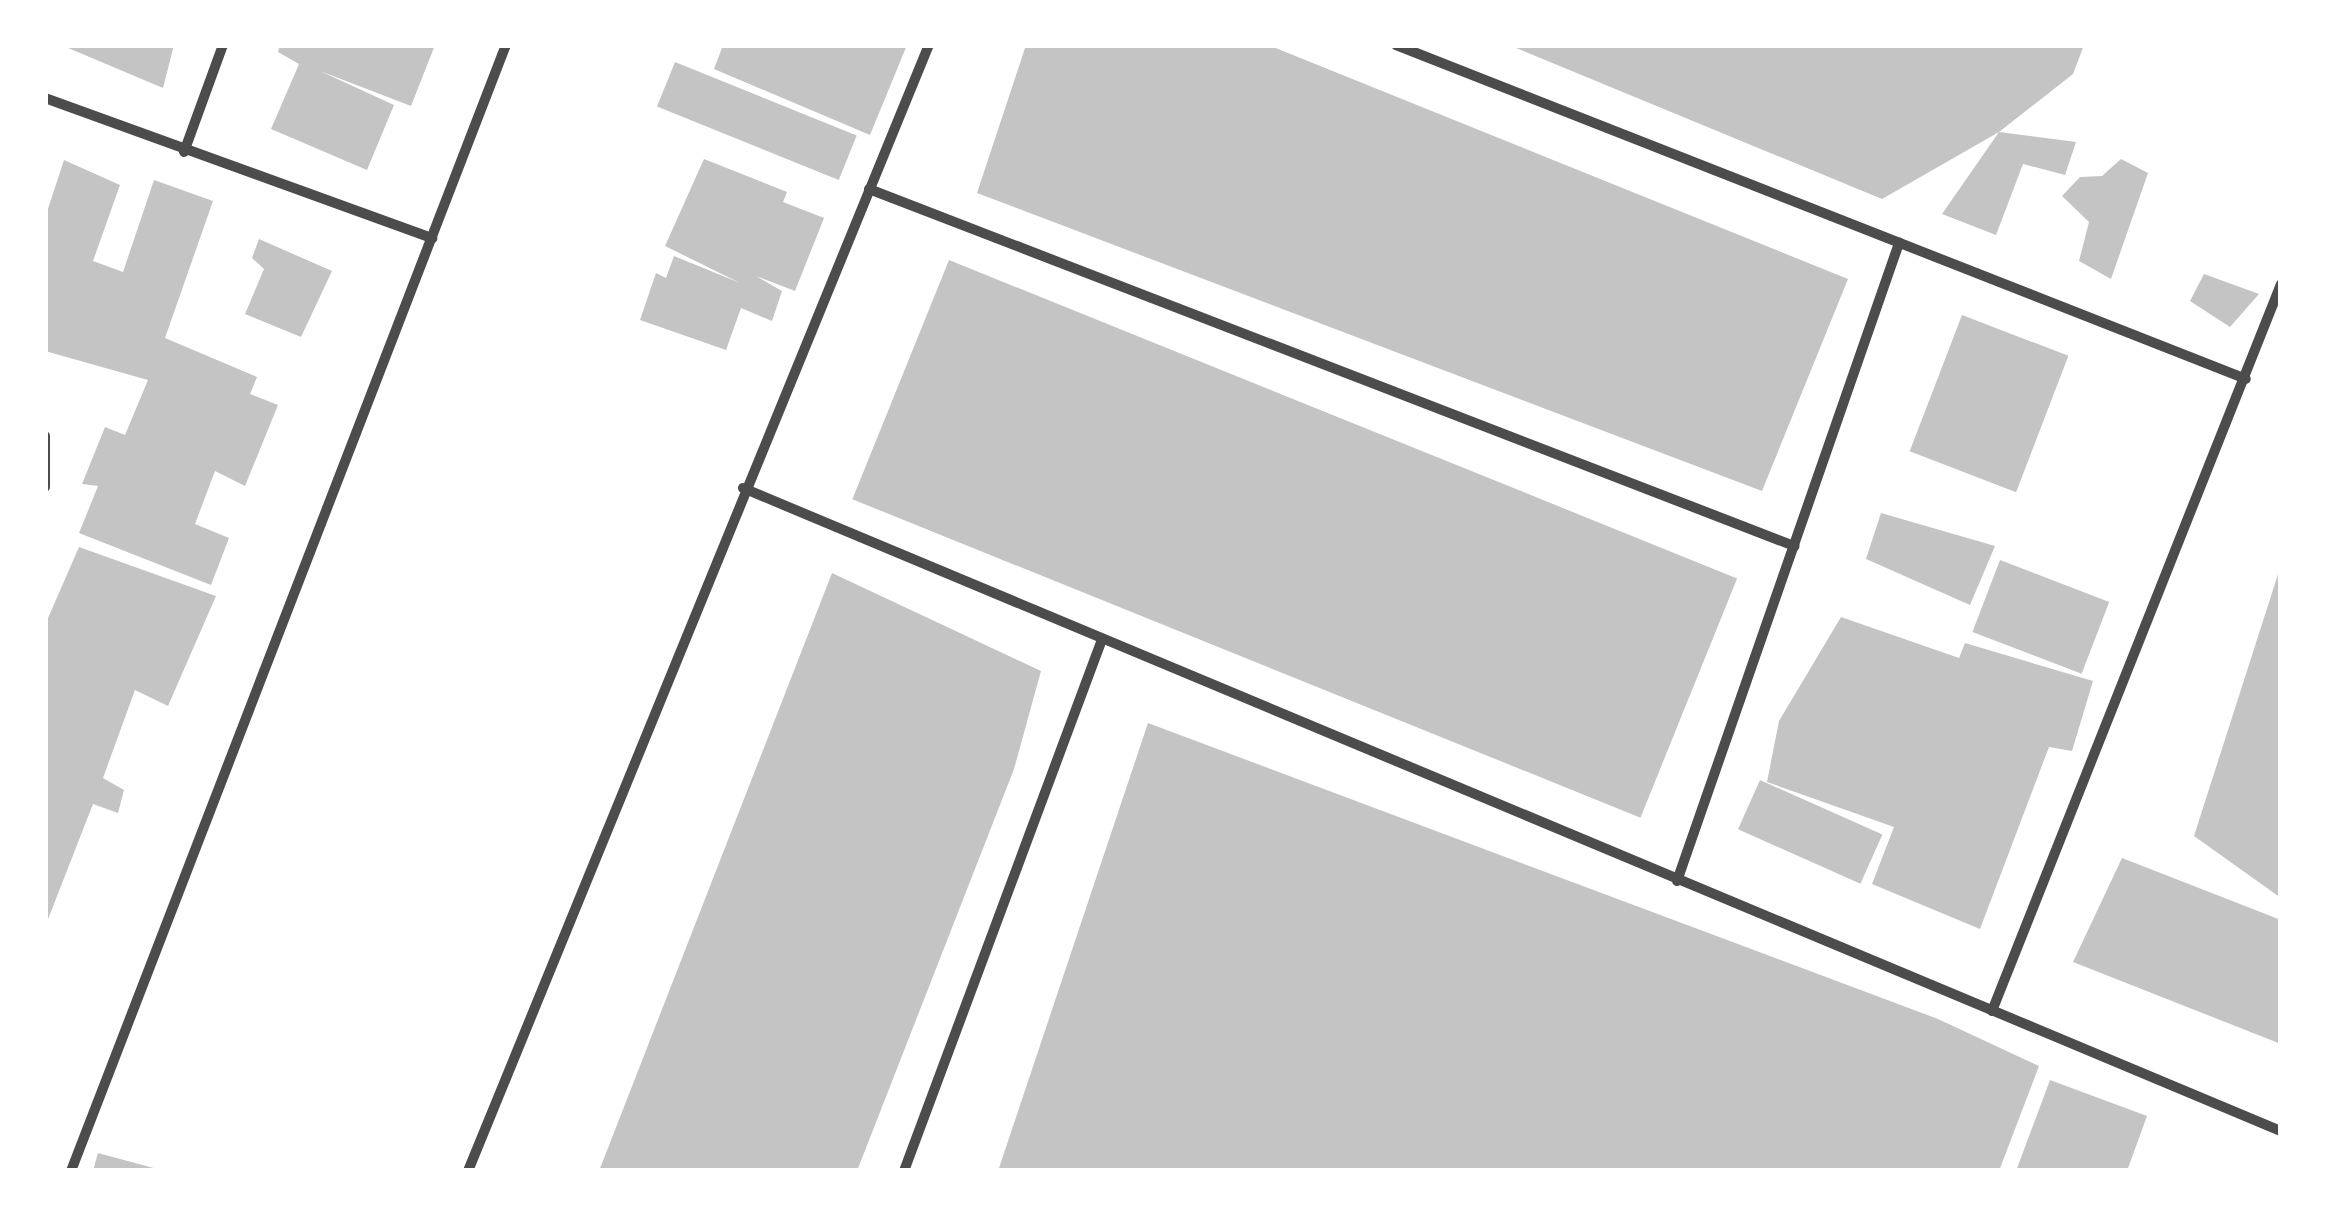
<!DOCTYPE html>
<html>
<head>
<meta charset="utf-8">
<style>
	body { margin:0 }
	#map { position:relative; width:2326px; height:1216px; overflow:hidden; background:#fff; font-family:"Open Sans",sans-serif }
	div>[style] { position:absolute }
	.building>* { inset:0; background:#c4c4c4; transform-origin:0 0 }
	.minor>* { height:10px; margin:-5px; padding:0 5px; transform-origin:5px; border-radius:5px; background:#4c4c4c }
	span { translate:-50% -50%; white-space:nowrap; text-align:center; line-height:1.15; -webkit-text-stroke:9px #fff; paint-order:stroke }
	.frame { position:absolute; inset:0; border:48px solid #fff; pointer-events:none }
</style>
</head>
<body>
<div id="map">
	<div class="building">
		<i style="clip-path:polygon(61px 45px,174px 45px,163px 88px)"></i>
		<i style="clip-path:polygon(280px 45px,435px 45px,411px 106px,320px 71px,394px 105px,367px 170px,271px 129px,299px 64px,278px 52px)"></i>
		<i style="clip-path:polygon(723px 45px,907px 45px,870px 135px,714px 69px)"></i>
		<i style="clip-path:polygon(1026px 45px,1268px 45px,1848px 279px,1762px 491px,977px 193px)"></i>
		<i style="clip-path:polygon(1509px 45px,2084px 45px,2073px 74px,1999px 132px,1882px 199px)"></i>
		<i style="left:675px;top:62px;width:196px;height:48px;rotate:22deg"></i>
		<i style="clip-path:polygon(1999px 132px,2076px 142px,2065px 175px,2023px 164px,1996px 235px,1942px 214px)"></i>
		<i style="clip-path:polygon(704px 159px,787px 192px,783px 202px,824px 218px,795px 291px,756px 276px,782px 291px,772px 321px,741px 308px,726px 350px,640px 320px,656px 273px,666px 278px,674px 256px,740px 283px,665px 246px)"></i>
		<i style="clip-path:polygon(2121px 159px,2148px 173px,2111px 279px,2079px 261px,2089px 222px,2062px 196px,2080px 177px,2102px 176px)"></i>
		<i style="clip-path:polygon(64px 160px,120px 185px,93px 261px,123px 272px,154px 180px,213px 201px,165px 338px,257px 377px,250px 394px,278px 405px,245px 486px,215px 471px,195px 524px,229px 538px,211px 585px,79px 533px,98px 486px,82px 484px,105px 427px,125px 435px,148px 380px,45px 351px,45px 218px)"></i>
		<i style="clip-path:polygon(259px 239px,332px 271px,301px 337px,245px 314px,264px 269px,252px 258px)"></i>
		<i style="left:949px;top:260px;width:850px;height:258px;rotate:22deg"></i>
		<i style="clip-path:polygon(2204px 274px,2259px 294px,2230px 327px,2190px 301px)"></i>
		<i style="left:1962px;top:315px;width:114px;height:146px;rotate:21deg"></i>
		<i style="clip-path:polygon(1881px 513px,1995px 546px,1970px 605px,1866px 559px)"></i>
		<i style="clip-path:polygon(79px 547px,216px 596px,168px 706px,135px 690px,103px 778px,124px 790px,118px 813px,93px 804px,45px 927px,45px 625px)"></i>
		<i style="left:2000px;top:560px;width:117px;height:77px;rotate:21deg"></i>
		<i style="clip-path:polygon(2280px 568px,2281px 569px,2281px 898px,2194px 836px)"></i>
		<i style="clip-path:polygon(832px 573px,1041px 671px,1014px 769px,857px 1171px,599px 1171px)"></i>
		<i style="clip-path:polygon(1841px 617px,1959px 658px,1965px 643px,2093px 681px,2072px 751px,2049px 747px,1980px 929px,1872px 884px,1894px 827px,1767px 782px,1779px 721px)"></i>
		<i style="clip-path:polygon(1148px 723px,1938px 1019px,2039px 1066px,1999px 1171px,998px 1171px)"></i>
		<i style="left:1760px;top:780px;width:134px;height:54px;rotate:24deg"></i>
		<i style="clip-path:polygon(2122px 858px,2281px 920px,2281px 1044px,2073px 962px)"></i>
		<i style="clip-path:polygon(2050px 1080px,2147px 1116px,2127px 1171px,2016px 1171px)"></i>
		<i style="clip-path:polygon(98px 1153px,161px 1170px,161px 1171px,93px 1171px)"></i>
	</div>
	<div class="minor">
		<i style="left:1396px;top:45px;width:913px;rotate:21.45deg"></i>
		<i style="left:45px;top:98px;width:412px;rotate:19.9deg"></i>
		<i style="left:184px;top:152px;width:114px;rotate:-70deg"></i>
		<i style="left:869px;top:189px;width:992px;rotate:21.1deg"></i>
		<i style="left:45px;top:436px;width:51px;rotate:90deg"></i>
		<i style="left:743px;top:488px;width:1667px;rotate:22.69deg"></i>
		<i style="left:1677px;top:881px;width:676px;rotate:-70.81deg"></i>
		<i style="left:1992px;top:1011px;width:782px;rotate:-68.32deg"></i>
		<i style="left:71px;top:1171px;width:1207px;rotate:-68.88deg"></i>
		<i style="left:468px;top:1171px;width:1217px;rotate:-67.74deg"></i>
		<i style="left:904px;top:1171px;width:564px;rotate:-69.57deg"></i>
	</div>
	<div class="frame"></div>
</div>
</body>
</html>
